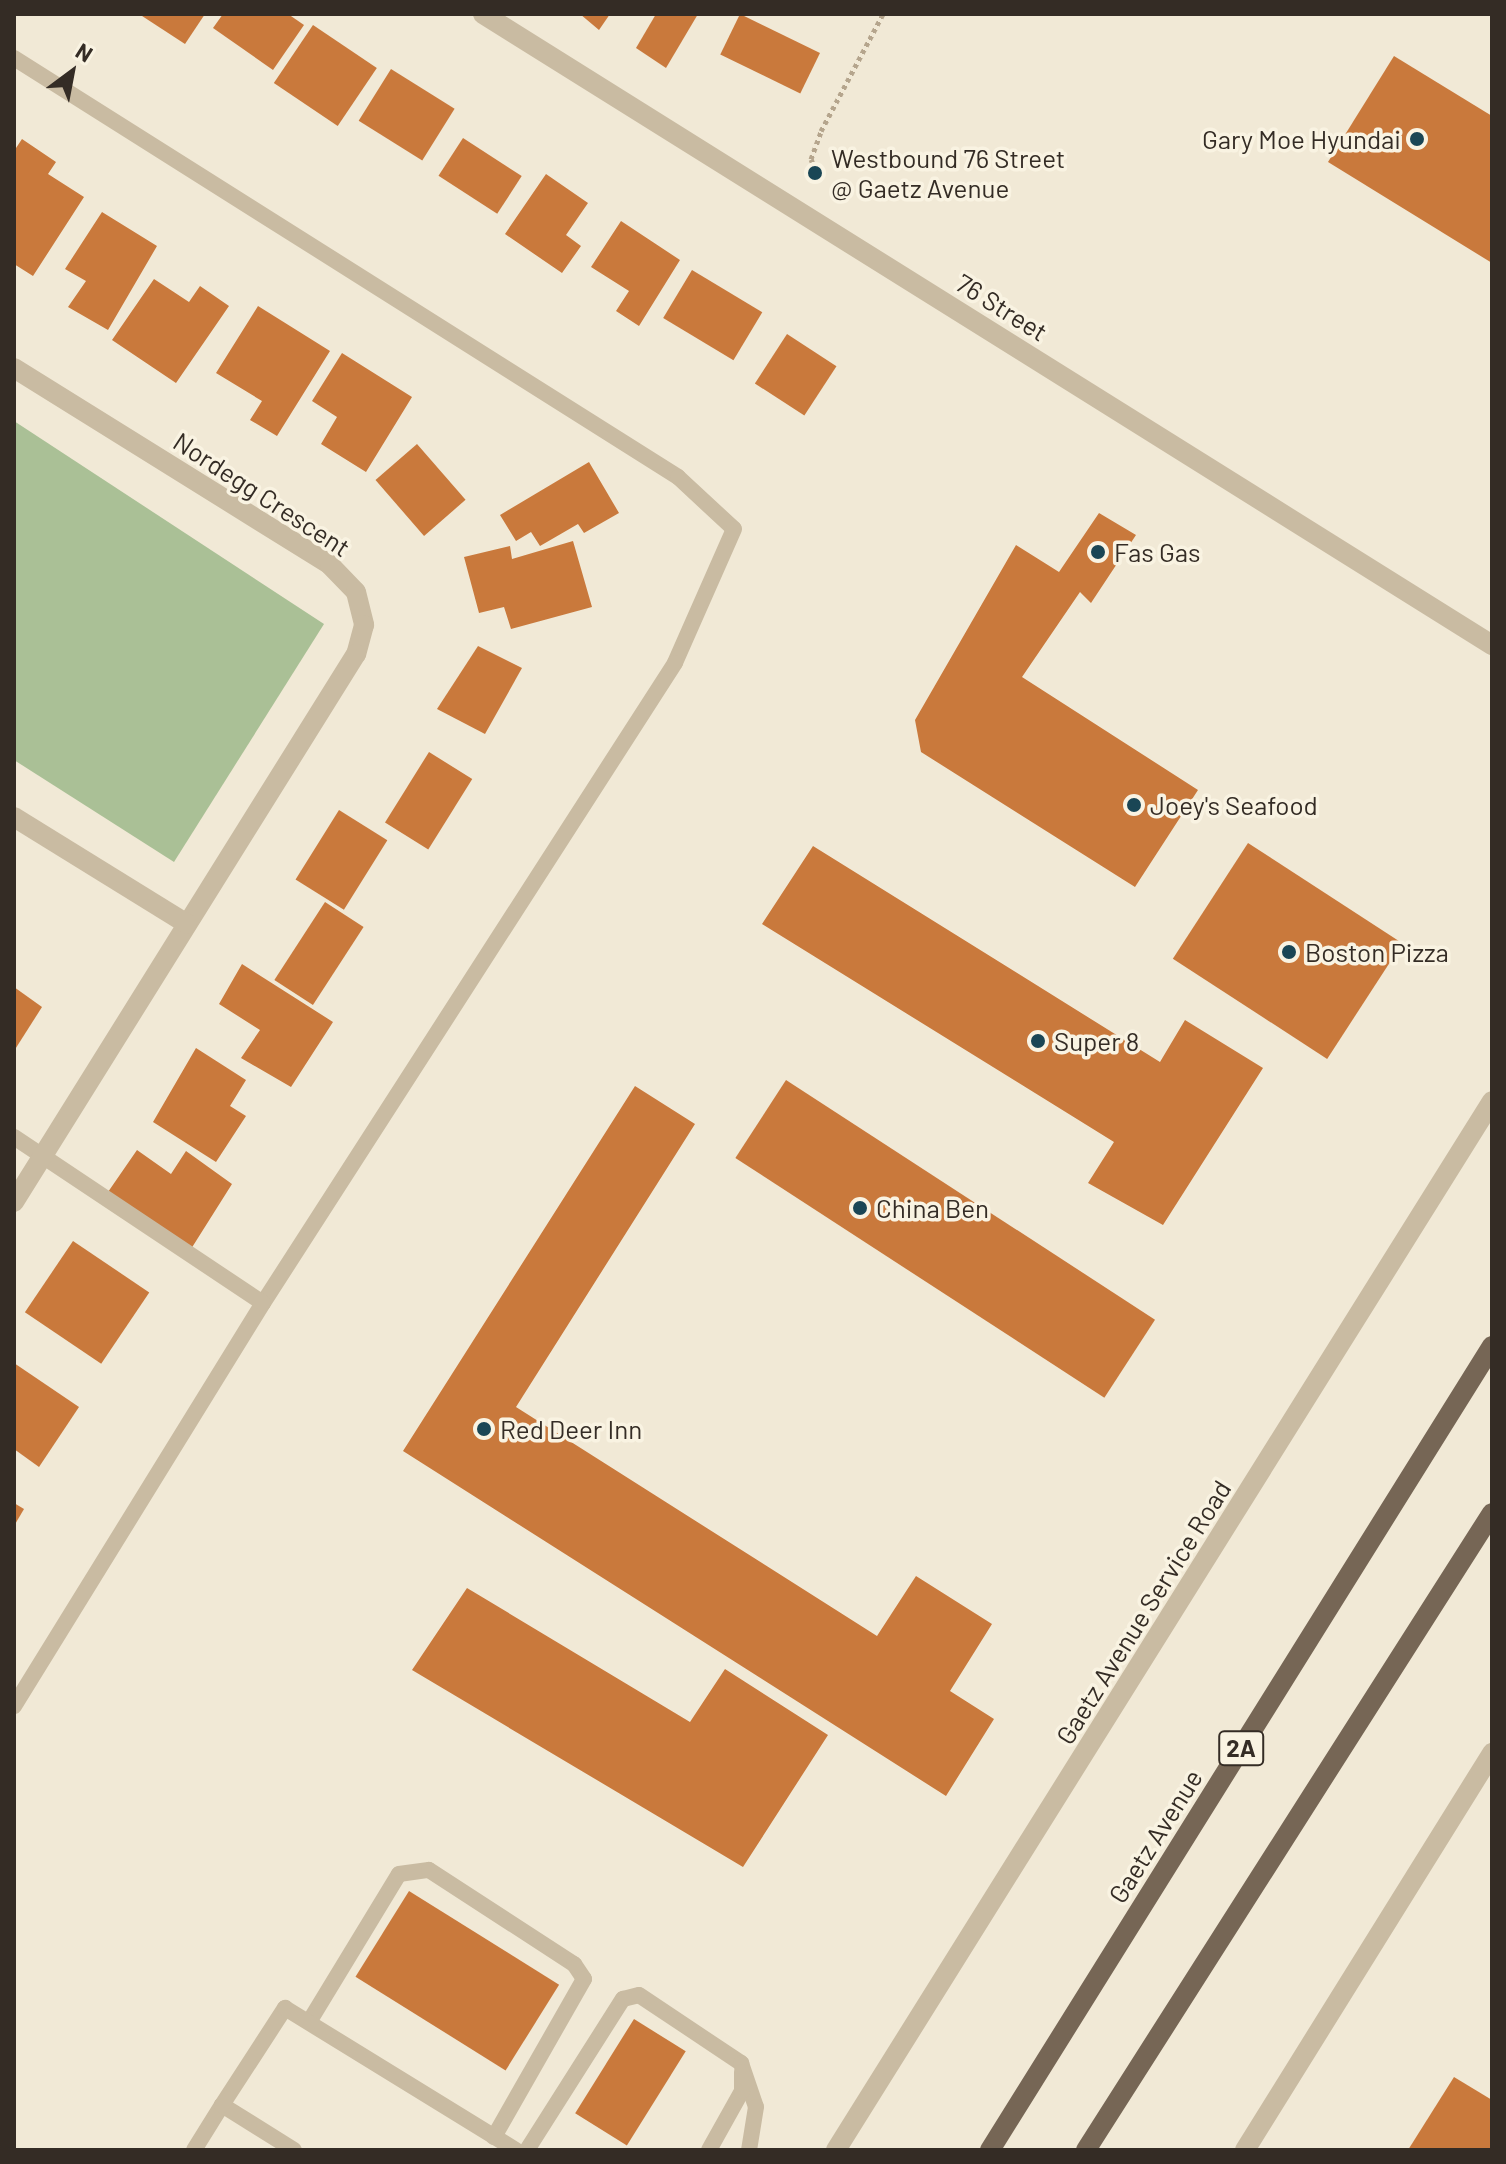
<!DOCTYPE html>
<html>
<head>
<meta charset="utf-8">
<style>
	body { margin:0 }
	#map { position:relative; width:1506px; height:2164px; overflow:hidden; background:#f1e9d6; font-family:Barlow,sans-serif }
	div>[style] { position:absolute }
	.green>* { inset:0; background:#aac096 }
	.building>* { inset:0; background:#c9793c; transform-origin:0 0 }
	.path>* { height:5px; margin-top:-2.5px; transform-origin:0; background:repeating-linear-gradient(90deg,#b5a58d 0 4px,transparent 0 8px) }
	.service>* { height:16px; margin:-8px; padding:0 8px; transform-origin:8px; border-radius:8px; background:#c9bba2 }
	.minor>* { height:20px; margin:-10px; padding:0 10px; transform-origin:10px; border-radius:10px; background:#c9bba2 }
	.tertiary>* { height:20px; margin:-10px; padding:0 10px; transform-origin:10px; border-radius:10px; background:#c9bba2 }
	.primary>* { height:20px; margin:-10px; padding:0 10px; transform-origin:10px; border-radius:10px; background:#766655 }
	.dots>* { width:22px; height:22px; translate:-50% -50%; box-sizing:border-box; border:4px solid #f9f3e2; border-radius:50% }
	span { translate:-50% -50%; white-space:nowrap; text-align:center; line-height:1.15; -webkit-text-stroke:7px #f9f3e2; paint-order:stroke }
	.shield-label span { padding:2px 6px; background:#f9f3e2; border:2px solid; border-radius:6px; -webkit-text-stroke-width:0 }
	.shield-label { font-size:24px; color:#342c25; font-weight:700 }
	.poi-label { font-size:26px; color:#342c25 }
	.right { translate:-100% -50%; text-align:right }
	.left { translate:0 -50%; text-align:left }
	.street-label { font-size:26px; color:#342c25 }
	.frame { position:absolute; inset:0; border:16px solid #342c25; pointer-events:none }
	.north { position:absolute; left:32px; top:32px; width:80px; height:80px; -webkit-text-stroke:6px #f9f3e2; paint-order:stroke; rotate:32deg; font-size:22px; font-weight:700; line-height:32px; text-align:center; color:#342c25 }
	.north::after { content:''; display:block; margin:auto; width:28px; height:36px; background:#342c25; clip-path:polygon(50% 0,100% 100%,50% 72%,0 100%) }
</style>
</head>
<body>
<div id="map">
	<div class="green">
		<i style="clip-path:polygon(14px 421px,324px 624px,174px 862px,14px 760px)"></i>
	</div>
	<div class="building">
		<i style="clip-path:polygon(139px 14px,205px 14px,185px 44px)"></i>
		<i style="clip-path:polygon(223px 14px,288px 14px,304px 25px,273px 70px,213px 28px)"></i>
		<i style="clip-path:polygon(580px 14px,610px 14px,599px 30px)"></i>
		<i style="clip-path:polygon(656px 14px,698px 14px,666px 68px,636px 48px)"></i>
		<i style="left:740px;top:14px;width:89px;height:45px;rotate:26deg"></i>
		<i style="left:313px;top:25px;width:77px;height:70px;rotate:34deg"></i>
		<i style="clip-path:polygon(1394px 56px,1492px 116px,1492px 263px,1328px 162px)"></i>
		<i style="left:391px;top:69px;width:75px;height:61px;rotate:32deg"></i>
		<i style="left:463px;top:138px;width:70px;height:45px;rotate:33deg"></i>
		<i style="clip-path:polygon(22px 139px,56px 162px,48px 174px,84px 197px,33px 276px,14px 264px,14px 151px)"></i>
		<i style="clip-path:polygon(546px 174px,588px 203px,566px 235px,581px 246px,562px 273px,505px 234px)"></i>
		<i style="clip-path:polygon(102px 212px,157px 246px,108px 330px,68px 307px,86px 281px,65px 269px)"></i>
		<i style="clip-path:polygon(621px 221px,680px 260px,639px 326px,616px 311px,629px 291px,591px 267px)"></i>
		<i style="left:692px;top:270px;width:82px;height:56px;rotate:31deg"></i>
		<i style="clip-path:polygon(154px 279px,189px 302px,200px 286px,229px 306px,176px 383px,112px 340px)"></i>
		<i style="clip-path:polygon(258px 306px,330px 351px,277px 436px,250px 420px,262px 401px,216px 373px)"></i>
		<i style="left:787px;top:334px;width:59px;height:59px;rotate:33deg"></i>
		<i style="clip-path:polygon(342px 353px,412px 397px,366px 472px,321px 444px,337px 417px,312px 401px)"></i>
		<i style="left:417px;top:444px;width:74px;height:55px;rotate:49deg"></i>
		<i style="clip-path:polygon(589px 462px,619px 513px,584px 533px,578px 524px,540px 546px,531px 532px,516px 541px,500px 515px)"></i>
		<i style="clip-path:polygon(1099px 513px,1136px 535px,1091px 603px,1080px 592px,1022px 677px,1198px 790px,1135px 887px,921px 752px,915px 720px,1016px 545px,1059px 572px)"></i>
		<i style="clip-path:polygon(573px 541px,592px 607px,511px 629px,504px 607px,479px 613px,464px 557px,510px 546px,512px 559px)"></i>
		<i style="clip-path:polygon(478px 646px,522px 668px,485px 734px,437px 709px)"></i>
		<i style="left:429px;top:752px;width:51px;height:83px;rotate:32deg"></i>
		<i style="left:339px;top:810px;width:57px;height:82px;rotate:32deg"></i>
		<i style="left:1248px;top:843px;width:184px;height:138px;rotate:33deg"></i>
		<i style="clip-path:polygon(813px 846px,1160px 1062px,1185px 1020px,1263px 1068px,1163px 1225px,1088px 1183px,1114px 1142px,762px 924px)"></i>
		<i style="left:325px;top:902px;width:46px;height:93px;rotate:33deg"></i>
		<i style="clip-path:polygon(242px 964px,333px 1022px,291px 1087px,241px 1058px,260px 1030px,219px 1004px)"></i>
		<i style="clip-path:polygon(14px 987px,42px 1007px,14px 1051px)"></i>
		<i style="clip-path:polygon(196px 1048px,246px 1080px,230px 1106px,246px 1116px,216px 1162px,153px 1122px)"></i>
		<i style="left:786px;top:1080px;width:440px;height:93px;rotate:33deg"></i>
		<i style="clip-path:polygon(635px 1086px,695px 1124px,516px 1407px,877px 1636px,916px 1576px,992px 1624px,950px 1691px,994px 1719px,946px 1796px,403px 1451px)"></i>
		<i style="clip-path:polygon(137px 1150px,171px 1174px,186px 1151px,232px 1184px,191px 1249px,108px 1192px)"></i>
		<i style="left:73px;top:1241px;width:92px;height:86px;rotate:34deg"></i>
		<i style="clip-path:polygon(14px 1363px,79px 1407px,39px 1467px,14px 1449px)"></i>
		<i style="clip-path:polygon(14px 1503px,24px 1509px,14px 1526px)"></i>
		<i style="clip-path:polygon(467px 1588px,690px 1722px,725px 1669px,828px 1735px,743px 1867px,412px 1670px)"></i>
		<i style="left:409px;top:1891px;width:177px;height:101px;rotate:32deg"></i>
		<i style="left:634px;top:2019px;width:61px;height:111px;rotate:32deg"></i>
		<i style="clip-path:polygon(1454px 2077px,1492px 2100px,1492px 2150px,1408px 2150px)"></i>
	</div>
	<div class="path">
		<i style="left:818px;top:177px;width:19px;rotate:-111deg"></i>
		<i style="left:811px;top:159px;width:30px;rotate:-70deg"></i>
		<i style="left:821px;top:131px;width:132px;rotate:-62.1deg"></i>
	</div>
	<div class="service">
		<i style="left:14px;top:58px;width:785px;rotate:32.25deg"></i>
		<i style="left:678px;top:477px;width:76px;rotate:42.9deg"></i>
		<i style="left:734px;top:529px;width:146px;rotate:113.8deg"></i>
		<i style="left:675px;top:663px;width:761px;rotate:122.77deg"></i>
		<i style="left:263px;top:1303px;width:474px;rotate:121.7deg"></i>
		<i style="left:14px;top:1137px;width:299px;rotate:33.7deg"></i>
		<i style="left:309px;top:2022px;width:173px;rotate:-58.7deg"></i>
		<i style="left:399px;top:1874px;width:30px;rotate:-8deg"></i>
		<i style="left:429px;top:1870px;width:173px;rotate:33deg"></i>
		<i style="left:574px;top:1964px;width:18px;rotate:56deg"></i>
		<i style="left:584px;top:1979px;width:182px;rotate:119.7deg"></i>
		<i style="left:194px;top:2150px;width:53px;rotate:-58.1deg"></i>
		<i style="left:294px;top:2150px;width:85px;rotate:-148deg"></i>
		<i style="left:222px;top:2105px;width:116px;rotate:-57deg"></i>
		<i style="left:285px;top:2008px;width:271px;rotate:31.6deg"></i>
		<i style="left:527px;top:2150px;width:179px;rotate:-57.6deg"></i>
		<i style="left:623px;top:1999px;width:16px;rotate:-14deg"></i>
		<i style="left:639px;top:1995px;width:123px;rotate:33.7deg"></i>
		<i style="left:741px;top:2063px;width:46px;rotate:71.2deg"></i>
		<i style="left:756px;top:2107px;width:44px;rotate:99.2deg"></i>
		<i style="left:709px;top:2150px;width:68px;rotate:-60.8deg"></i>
		<i style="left:742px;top:2091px;width:19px;rotate:-90deg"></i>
	</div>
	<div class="minor">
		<i style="left:14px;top:368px;width:372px;rotate:31.9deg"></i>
		<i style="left:330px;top:565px;width:37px;rotate:46deg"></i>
		<i style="left:356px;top:592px;width:34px;rotate:76deg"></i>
		<i style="left:364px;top:625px;width:30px;rotate:105deg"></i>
		<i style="left:356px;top:654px;width:646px;rotate:121.97deg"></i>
		<i style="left:14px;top:817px;width:203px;rotate:31.7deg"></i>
		<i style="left:836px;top:2150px;width:1237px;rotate:-57.98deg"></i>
		<i style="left:1245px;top:2150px;width:468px;rotate:-58.1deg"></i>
	</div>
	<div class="tertiary">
		<i style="left:483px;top:14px;width:1190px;rotate:32.02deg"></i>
	</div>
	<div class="primary">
		<i style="left:990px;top:2150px;width:948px;rotate:-58.02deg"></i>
		<i style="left:1086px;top:2150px;width:755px;rotate:-57.49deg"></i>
	</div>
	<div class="dots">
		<i style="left:1417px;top:139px;background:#1a4655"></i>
		<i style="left:815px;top:173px;background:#1a4655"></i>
		<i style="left:1098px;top:552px;background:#1a4655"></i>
		<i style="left:1134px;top:805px;background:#1a4655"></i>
		<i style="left:1289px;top:952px;background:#1a4655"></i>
		<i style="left:1038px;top:1041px;background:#1a4655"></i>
		<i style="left:860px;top:1208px;background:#1a4655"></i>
		<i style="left:484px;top:1429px;background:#1a4655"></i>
	</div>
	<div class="shield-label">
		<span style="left:1241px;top:1748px">2A</span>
	</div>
	<div class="poi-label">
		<span class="right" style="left:1401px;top:139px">Gary Moe Hyundai</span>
		<span class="left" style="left:831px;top:173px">Westbound 76 Street<br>@ Gaetz Avenue</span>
		<span class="left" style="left:1114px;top:552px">Fas Gas</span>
		<span class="left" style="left:1150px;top:805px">Joey's Seafood</span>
		<span class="left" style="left:1305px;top:952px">Boston Pizza</span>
		<span class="left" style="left:1054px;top:1041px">Super 8</span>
		<span class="left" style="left:876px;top:1208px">China Ben</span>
		<span class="left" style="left:500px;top:1429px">Red Deer Inn</span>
	</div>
	<div class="street-label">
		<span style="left:1002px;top:307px;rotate:32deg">76 Street</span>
		<span style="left:262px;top:494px;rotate:33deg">Nordegg Crescent</span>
		<span style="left:1143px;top:1612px;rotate:-58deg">Gaetz Avenue Service Road</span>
		<span style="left:1155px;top:1836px;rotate:-58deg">Gaetz Avenue</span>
	</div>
	<div class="frame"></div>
	<div class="north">N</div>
</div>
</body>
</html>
